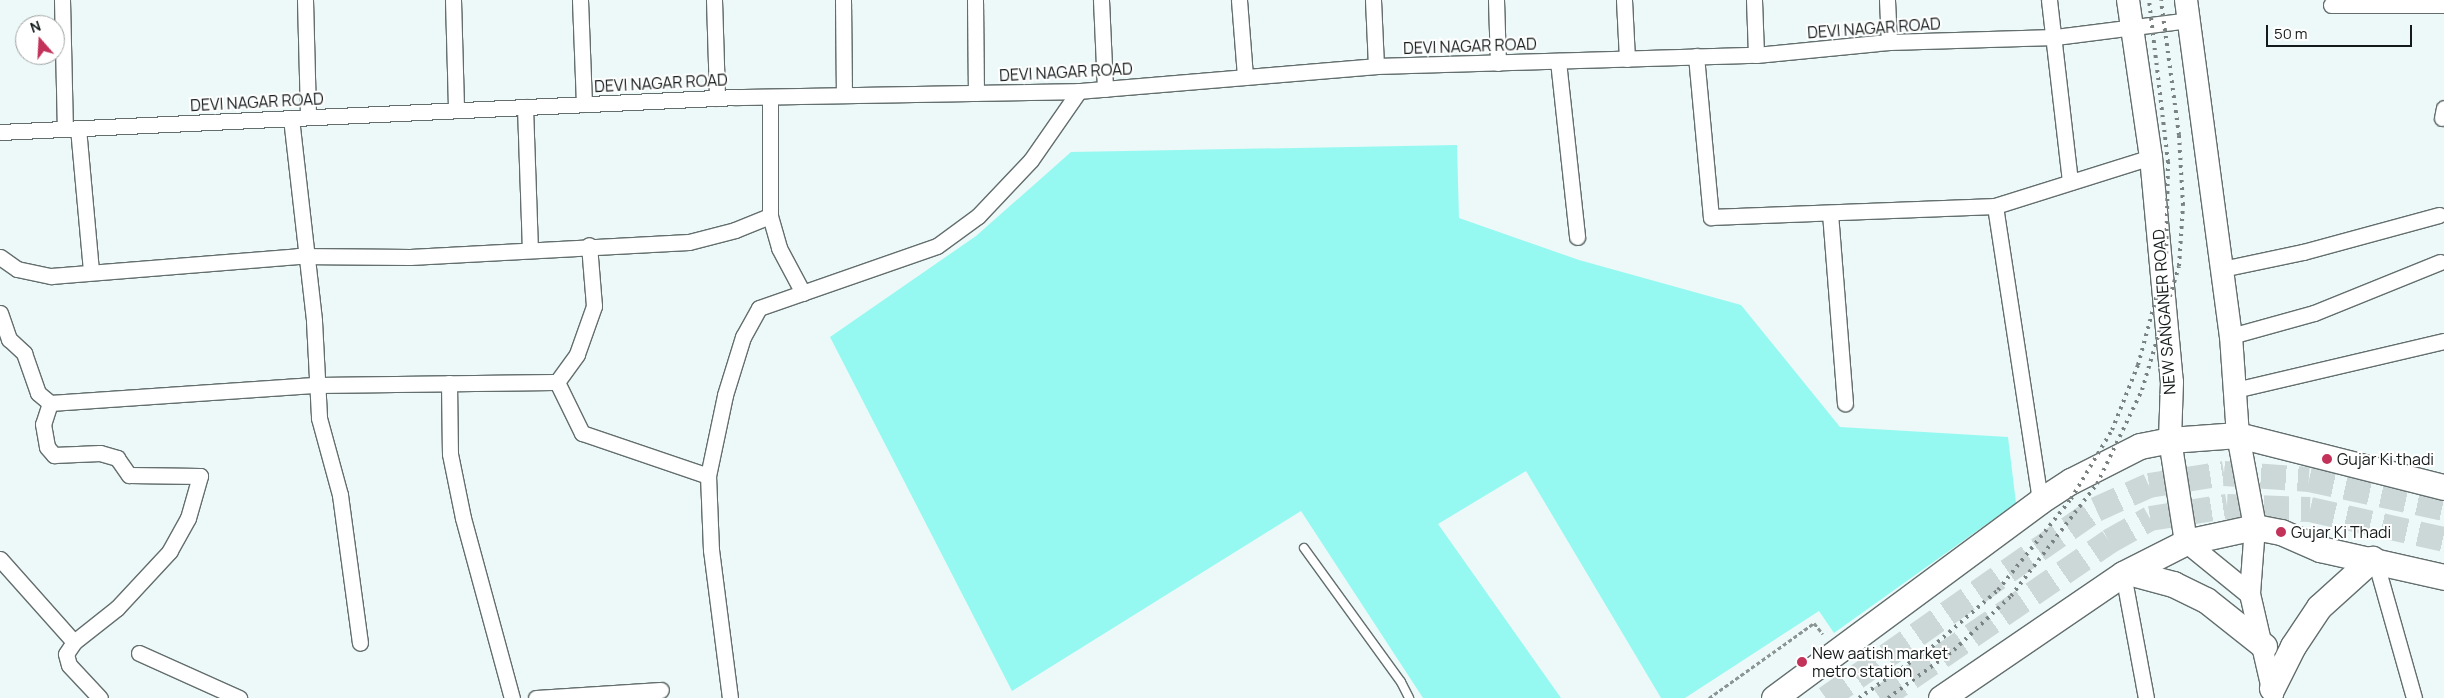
<!DOCTYPE html>
<html>
<head>
<meta charset="utf-8">
<style>
	body { margin:0 }
	#map { position:relative; width:2444px; height:698px; overflow:hidden; background:#ecf9f8; font-family:Manrope,sans-serif }
	div>[style] { position:absolute }
	.green>* { inset:0; background:#96f9f1 }
	.primary-tunnel>* { height:25px; margin-top:-12.5px; transform-origin:0; background:repeating-linear-gradient(90deg,#ccd8d7 0 25px,transparent 0 37px) }
	.path>* { height:3px; margin-top:-1.5px; transform-origin:0; background:repeating-linear-gradient(90deg,#8b9594 0 4px,transparent 0 6.5px) }
	.roads { filter:drop-shadow(1px 0 #636e6d) drop-shadow(-1px 0 #636e6d) drop-shadow(0 1px #636e6d) drop-shadow(0 -1px #636e6d) }
	.service>* { height:8px; margin:-4px; padding:0 4px; transform-origin:4px; border-radius:4px; background:#fff }
	.minor>* { height:15px; margin:-7.5px; padding:0 7.5px; transform-origin:7.5px; border-radius:7.5px; background:#fff }
	.tertiary>* { height:20px; margin:-10px; padding:0 10px; transform-origin:10px; border-radius:10px; background:#fff }
	.secondary>* { height:22px; margin:-11px; padding:0 11px; transform-origin:11px; border-radius:11px; background:#fff }
	.primary>* { height:25px; margin:-12.5px; padding:0 12.5px; transform-origin:12.5px; border-radius:12.5px; background:#fff }
	.rail>* { height:4px; margin-top:-2px; transform-origin:0; background:repeating-linear-gradient(90deg,#7a8382 0 2.5px,transparent 0 7.5px) }
	.dots>* { width:14px; height:14px; translate:-50% -50%; box-sizing:border-box; border:2px solid #fff; border-radius:50% }
	span { translate:-50% -50%; white-space:nowrap; text-align:center; line-height:1.15; -webkit-text-stroke:4px #fff; paint-order:stroke }
	.street-label { font-size:16px; color:#151a1a }
	.poi-label { font-size:16px; color:#151a1a }
	.left { translate:0 -50%; text-align:left }
	.north { position:absolute; left:15px; top:15px; width:50px; height:50px; box-sizing:border-box; background:#fff; border:1px solid #a1a3a3; border-radius:50%; rotate:341deg; font-size:14px; font-weight:700; line-height:20px; text-align:center; color:#151a1a }
	.north::after { content:''; display:block; margin:auto; width:18px; height:22px; background:#c23259; clip-path:polygon(50% 0,100% 100%,50% 72%,0 100%) }
	.scale { position:absolute; left:2266px; top:25px; width:146px; height:22px; box-sizing:border-box; border:2px solid #151a1a; border-top:0; padding-left:6px; font-size:15px; line-height:18px; white-space:nowrap; color:#151a1a; -webkit-text-stroke:4px #fff; paint-order:stroke }
</style>
</head>
<body>
<div id="map">
	<div class="green">
		<i style="clip-path:polygon(1457px 145px,1459px 218px,1579px 260px,1741px 305px,1840px 427px,2008px 437px,2016px 503px,1834px 633px,1819px 611px,1685px 698px,1661px 698px,1526px 471px,1438px 524px,1561px 698px,1423px 698px,1301px 511px,1012px 691px,830px 337px,976px 236px,1071px 152px)"></i>
	</div>
	<div class="primary-tunnel">
		<i style="left:1826px;top:698px;width:330px;rotate:-35deg"></i>
		<i style="left:2096px;top:509px;width:58px;rotate:-24.4deg"></i>
		<i style="left:2149px;top:485px;width:76px;rotate:-9.1deg"></i>
		<i style="left:2224px;top:473px;width:85px;rotate:4deg"></i>
		<i style="left:2309px;top:479px;width:138px;rotate:12.1deg"></i>
		<i style="left:1880px;top:698px;width:278px;rotate:-34.4deg"></i>
		<i style="left:2109px;top:541px;width:47px;rotate:-29.3deg"></i>
		<i style="left:2150px;top:518px;width:78px;rotate:-8.9deg"></i>
		<i style="left:2227px;top:506px;width:83px;rotate:2.1deg"></i>
		<i style="left:2310px;top:509px;width:137px;rotate:12.6deg"></i>
	</div>
	<div class="path">
		<i style="left:1709px;top:698px;width:129px;rotate:-35.5deg"></i>
		<i style="left:1814px;top:623px;width:14px;rotate:51deg"></i>
	</div>
	<div class="roads">
		<div class="service">
			<i style="left:1304px;top:548px;width:165px;rotate:54.1deg"></i>
			<i style="left:1401px;top:682px;width:18px;rotate:63deg"></i>
		</div>
		<div class="minor">
			<i style="left:62px;top:0;width:129px;rotate:88.7deg"></i>
			<i style="left:305px;top:0;width:117px;rotate:88.5deg"></i>
			<i style="left:453px;top:0;width:110px;rotate:88.4deg"></i>
			<i style="left:580px;top:0;width:104px;rotate:87.8deg"></i>
			<i style="left:714px;top:0;width:98px;rotate:88.2deg"></i>
			<i style="left:843px;top:0;width:95px;rotate:89.4deg"></i>
			<i style="left:975px;top:0;width:93px;rotate:89.4deg"></i>
			<i style="left:1101px;top:0;width:89px;rotate:87.4deg"></i>
			<i style="left:1239px;top:0;width:77px;rotate:85.5deg"></i>
			<i style="left:1373px;top:0;width:66px;rotate:87.4deg"></i>
			<i style="left:1496px;top:0;width:63px;rotate:88.2deg"></i>
			<i style="left:1624px;top:0;width:59px;rotate:87.1deg"></i>
			<i style="left:1754px;top:0;width:55px;rotate:87.9deg"></i>
			<i style="left:1887px;top:0;width:42px;rotate:87.3deg"></i>
			<i style="left:2049px;top:0;width:183px;rotate:83.4deg"></i>
			<i style="left:2331px;top:5px;width:113px"></i>
			<i style="left:1696px;top:56px;width:162px;rotate:84.7deg"></i>
			<i style="left:1711px;top:217px;width:284px;rotate:-2.2deg"></i>
			<i style="left:1995px;top:206px;width:164px;rotate:-17.4deg"></i>
			<i style="left:1558px;top:61px;width:177px;rotate:83.8deg"></i>
			<i style="left:525px;top:107px;width:142px;rotate:88deg"></i>
			<i style="left:291px;top:118px;width:204px;rotate:83.5deg"></i>
			<i style="left:314px;top:321px;width:97px;rotate:87deg"></i>
			<i style="left:319px;top:418px;width:80px;rotate:74.7deg"></i>
			<i style="left:340px;top:495px;width:149px;rotate:82.3deg"></i>
			<i style="left:2442px;top:118px;width:10px;rotate:-79deg"></i>
			<i style="left:78px;top:128px;width:144px;rotate:84.8deg"></i>
			<i style="left:0;top:132px;width:737px;rotate:-2.72deg"></i>
			<i style="left:736px;top:97px;width:343px;rotate:-1deg"></i>
			<i style="left:1079px;top:91px;width:298px;rotate:-4.8deg"></i>
			<i style="left:1376px;top:66px;width:380px;rotate:-1.7deg"></i>
			<i style="left:1756px;top:55px;width:134px;rotate:-5.6deg"></i>
			<i style="left:1889px;top:42px;width:166px;rotate:-1.7deg"></i>
			<i style="left:2055px;top:37px;width:135px;rotate:-7.2deg"></i>
			<i style="left:1995px;top:206px;width:298px;rotate:81.3deg"></i>
			<i style="left:1830px;top:213px;width:191px;rotate:85.5deg"></i>
			<i style="left:770px;top:216px;width:33px;rotate:74deg"></i>
			<i style="left:779px;top:248px;width:51px;rotate:61.9deg"></i>
			<i style="left:0;top:257px;width:21px;rotate:35deg"></i>
			<i style="left:17px;top:269px;width:35px;rotate:12deg"></i>
			<i style="left:51px;top:276px;width:248px;rotate:-4.6deg"></i>
			<i style="left:298px;top:256px;width:112px;rotate:0.5deg"></i>
			<i style="left:410px;top:257px;width:279px;rotate:-3.1deg"></i>
			<i style="left:689px;top:242px;width:48px;rotate:-14.6deg"></i>
			<i style="left:735px;top:230px;width:38px;rotate:-22deg"></i>
			<i style="left:770px;top:216px;width:119px;rotate:-90deg"></i>
			<i style="left:2222px;top:269px;width:83px;rotate:-11.9deg"></i>
			<i style="left:2303px;top:252px;width:141px;rotate:-15.2deg"></i>
			<i style="left:0;top:313px;width:28px;rotate:71deg"></i>
			<i style="left:9px;top:339px;width:21px;rotate:43deg"></i>
			<i style="left:24px;top:353px;width:42px;rotate:70.7deg"></i>
			<i style="left:38px;top:393px;width:16px;rotate:40deg"></i>
			<i style="left:50px;top:403px;width:268px;rotate:-3.9deg"></i>
			<i style="left:317px;top:385px;width:240px;rotate:-0.7deg"></i>
			<i style="left:557px;top:382px;width:57px;rotate:63.9deg"></i>
			<i style="left:582px;top:433px;width:133px;rotate:18.8deg"></i>
			<i style="left:2231px;top:336px;width:86px;rotate:-15.5deg"></i>
			<i style="left:2314px;top:313px;width:136px;rotate:-22deg"></i>
			<i style="left:557px;top:382px;width:34px;rotate:-54deg"></i>
			<i style="left:577px;top:354px;width:51px;rotate:-70.5deg"></i>
			<i style="left:594px;top:306px;width:61px;rotate:-94.7deg"></i>
			<i style="left:449px;top:383px;width:71px;rotate:89.2deg"></i>
			<i style="left:450px;top:454px;width:65px;rotate:78.5deg"></i>
			<i style="left:463px;top:518px;width:187px;rotate:74.8deg"></i>
			<i style="left:2235px;top:390px;width:215px;rotate:-13.2deg"></i>
			<i style="left:50px;top:403px;width:22px;rotate:108deg"></i>
			<i style="left:43px;top:424px;width:23px;rotate:80deg"></i>
			<i style="left:47px;top:447px;width:11px;rotate:49deg"></i>
			<i style="left:54px;top:455px;width:46px;rotate:-2.5deg"></i>
			<i style="left:100px;top:453px;width:18px;rotate:16deg"></i>
			<i style="left:117px;top:458px;width:21px;rotate:55deg"></i>
			<i style="left:129px;top:475px;width:71px;rotate:0.8deg"></i>
			<i style="left:200px;top:476px;width:44px;rotate:105.9deg"></i>
			<i style="left:188px;top:518px;width:38px;rotate:119deg"></i>
			<i style="left:170px;top:551px;width:78px;rotate:132.9deg"></i>
			<i style="left:117px;top:608px;width:55px;rotate:141.7deg"></i>
			<i style="left:74px;top:642px;width:14px;rotate:124deg"></i>
			<i style="left:66px;top:654px;width:11px;rotate:75deg"></i>
			<i style="left:69px;top:665px;width:45px;rotate:46.8deg"></i>
			<i style="left:0;top:559px;width:111px;rotate:48.3deg"></i>
			<i style="left:2375px;top:560px;width:143px;rotate:74.2deg"></i>
			<i style="left:2123px;top:574px;width:126px;rotate:79.5deg"></i>
			<i style="left:139px;top:653px;width:110px;rotate:24.2deg"></i>
			<i style="left:536px;top:698px;width:125px;rotate:-3.7deg"></i>
			<i style="left:730px;top:698px;width:149px;rotate:-97.3deg"></i>
			<i style="left:711px;top:550px;width:74px;rotate:-92.3deg"></i>
			<i style="left:708px;top:476px;width:83px;rotate:-78.1deg"></i>
			<i style="left:725px;top:395px;width:61px;rotate:-72.8deg"></i>
			<i style="left:743px;top:337px;width:33px;rotate:-61deg"></i>
			<i style="left:759px;top:308px;width:188px;rotate:-19.2deg"></i>
			<i style="left:937px;top:246px;width:51px;rotate:-36.2deg"></i>
			<i style="left:978px;top:216px;width:77px;rotate:-46.6deg"></i>
			<i style="left:1031px;top:160px;width:84px;rotate:-55.2deg"></i>
		</div>
		<div class="tertiary">
			<i style="left:2255px;top:527px;width:67px;rotate:94.3deg"></i>
			<i style="left:2250px;top:594px;width:103px;rotate:77deg"></i>
			<i style="left:2186px;top:542px;width:82px;rotate:39.1deg"></i>
		</div>
		<div class="secondary">
			<i style="left:2128px;top:0;width:159px;rotate:81.7deg"></i>
			<i style="left:2151px;top:157px;width:226px;rotate:84.7deg"></i>
			<i style="left:2172px;top:382px;width:58px;rotate:92deg"></i>
			<i style="left:2170px;top:440px;width:103px;rotate:81.1deg"></i>
			<i style="left:2186px;top:0;width:339px;rotate:82.4deg"></i>
			<i style="left:2231px;top:336px;width:99px;rotate:86deg"></i>
			<i style="left:2238px;top:435px;width:94px;rotate:79.5deg"></i>
		</div>
		<div class="primary">
			<i style="left:2128px;top:572px;width:47px;rotate:14.9deg"></i>
			<i style="left:2173px;top:584px;width:37px;rotate:26deg"></i>
			<i style="left:2206px;top:600px;width:74px;rotate:38.4deg"></i>
			<i style="left:2272px;top:688px;width:47px;rotate:-63.4deg"></i>
			<i style="left:2293px;top:646px;width:47px;rotate:-56.3deg"></i>
			<i style="left:2319px;top:607px;width:72px;rotate:-42.2deg"></i>
			<i style="left:1774px;top:698px;width:331px;rotate:-36.5deg"></i>
			<i style="left:2040px;top:501px;width:37px;rotate:-33deg"></i>
			<i style="left:2071px;top:481px;width:77px;rotate:-26.9deg"></i>
			<i style="left:2140px;top:446px;width:31px;rotate:-11deg"></i>
			<i style="left:2170px;top:440px;width:68px;rotate:-4.2deg"></i>
			<i style="left:2238px;top:435px;width:212px;rotate:14.2deg"></i>
			<i style="left:1941px;top:698px;width:220px;rotate:-34.3deg"></i>
			<i style="left:2123px;top:574px;width:71px;rotate:-26.9deg"></i>
			<i style="left:2186px;top:542px;width:71px;rotate:-12.3deg"></i>
			<i style="left:2255px;top:527px;width:26px;rotate:11deg"></i>
			<i style="left:2281px;top:532px;width:43px;rotate:23.6deg"></i>
			<i style="left:2320px;top:549px;width:127px;rotate:12.7deg"></i>
		</div>
	</div>
	<div class="rail">
		<i style="left:1859px;top:698px;width:89px;rotate:-34.9deg"></i>
		<i style="left:1932px;top:647px;width:87px;rotate:-40.8deg"></i>
		<i style="left:1998px;top:590px;width:117px;rotate:-51.3deg"></i>
		<i style="left:2071px;top:499px;width:80px;rotate:-59.3deg"></i>
		<i style="left:2112px;top:430px;width:70px;rotate:-68.2deg"></i>
		<i style="left:2138px;top:365px;width:108px;rotate:-74.9deg"></i>
		<i style="left:2166px;top:261px;width:99px;rotate:-88.8deg"></i>
		<i style="left:2168px;top:162px;width:163px;rotate:-96.7deg"></i>
		<i style="left:1888px;top:698px;width:82px;rotate:-36deg"></i>
		<i style="left:1954px;top:650px;width:79px;rotate:-43.5deg"></i>
		<i style="left:2011px;top:596px;width:141px;rotate:-52.5deg"></i>
		<i style="left:2097px;top:484px;width:104px;rotate:-64.4deg"></i>
		<i style="left:2142px;top:390px;width:129px;rotate:-73.4deg"></i>
		<i style="left:2179px;top:266px;width:61px;rotate:-86.2deg"></i>
		<i style="left:2183px;top:205px;width:70px;rotate:-93.3deg"></i>
		<i style="left:2179px;top:135px;width:136px;rotate:-97.6deg"></i>
	</div>
	<div class="dots">
		<i style="left:2327px;top:459px;background:#c23259"></i>
		<i style="left:2281px;top:532px;background:#c23259"></i>
		<i style="left:1802px;top:662px;background:#c23259"></i>
	</div>
	<div class="street-label">
		<span style="left:1874px;top:28px;rotate:-4deg">DEVI NAGAR ROAD</span>
		<span style="left:1470px;top:46px;rotate:-2deg">DEVI NAGAR ROAD</span>
		<span style="left:1066px;top:72px;rotate:-3deg">DEVI NAGAR ROAD</span>
		<span style="left:661px;top:83px;rotate:-3deg">DEVI NAGAR ROAD</span>
		<span style="left:257px;top:102px;rotate:-3deg">DEVI NAGAR ROAD</span>
		<span style="left:2164px;top:312px;rotate:-94deg">NEW SANGANER ROAD</span>
	</div>
	<div class="poi-label">
		<span class="left" style="left:2337px;top:459px">Gujar Ki thadi</span>
		<span class="left" style="left:2291px;top:532px">Gujar Ki Thadi</span>
		<span class="left" style="left:1812px;top:662px">New aatish market<br>metro station</span>
	</div>
	<div class="north">N</div>
	<div class="scale">50 m</div>
</div>
</body>
</html>
